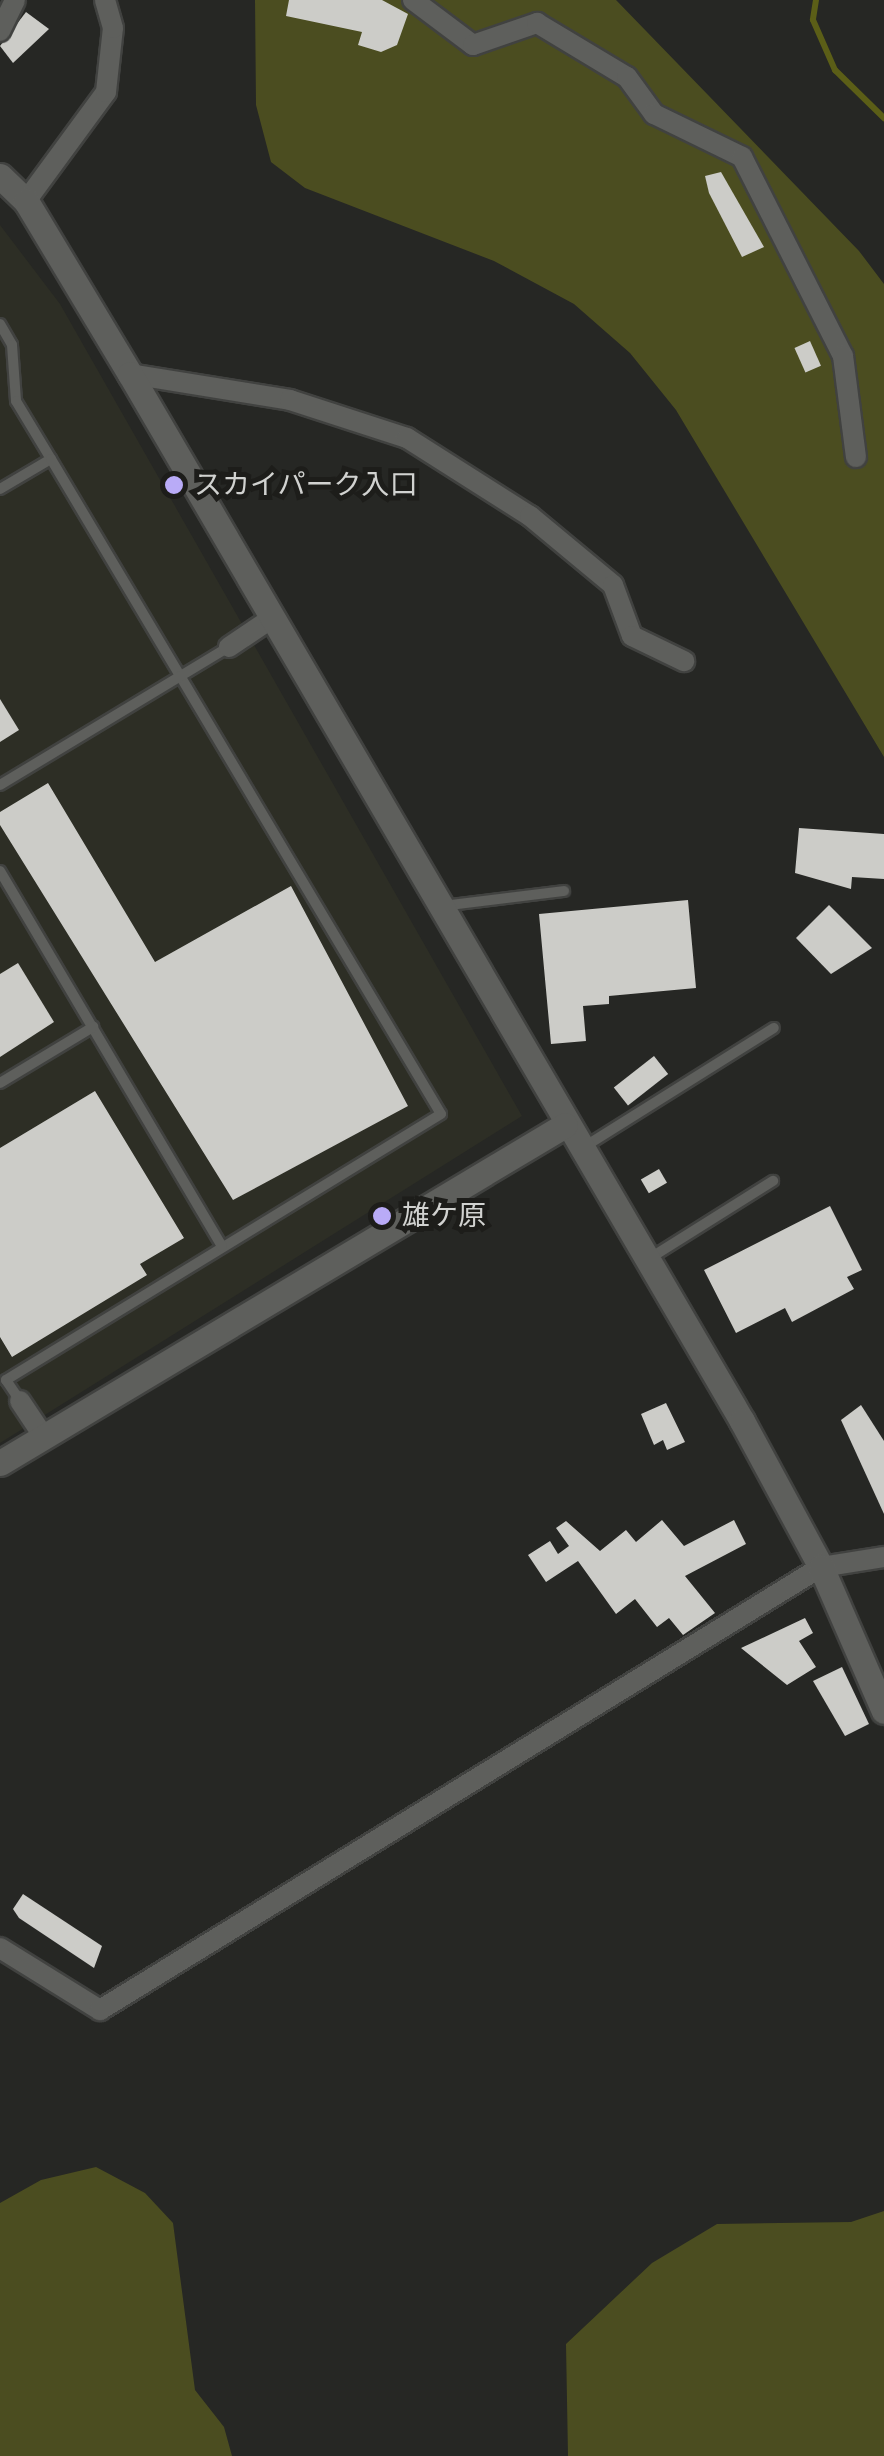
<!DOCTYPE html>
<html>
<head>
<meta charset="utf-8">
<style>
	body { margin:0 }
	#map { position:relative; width:884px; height:2456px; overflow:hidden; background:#262724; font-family:"DM Sans","Noto Sans JP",sans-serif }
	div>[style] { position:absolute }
	.built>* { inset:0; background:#2d2e25 }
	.green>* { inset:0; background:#4b4d20 }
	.stream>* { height:6px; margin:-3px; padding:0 3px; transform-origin:3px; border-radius:3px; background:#5b5e17 }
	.building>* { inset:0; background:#ccccc8; transform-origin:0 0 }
	.roads { filter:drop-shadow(2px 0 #414240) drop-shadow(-2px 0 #414240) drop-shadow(0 2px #414240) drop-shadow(0 -2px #414240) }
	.lane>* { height:10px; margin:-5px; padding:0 5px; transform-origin:5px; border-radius:5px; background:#5e5f5c }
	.street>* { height:20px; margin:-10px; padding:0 10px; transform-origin:10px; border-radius:10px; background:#5e5f5c }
	.secondary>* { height:25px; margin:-12.5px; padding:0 12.5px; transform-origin:12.5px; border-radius:12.5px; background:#5e5f5c }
	.dots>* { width:28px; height:28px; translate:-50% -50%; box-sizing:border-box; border:5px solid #1d1d1a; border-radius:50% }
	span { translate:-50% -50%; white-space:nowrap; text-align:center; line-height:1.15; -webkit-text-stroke:10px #1d1d1a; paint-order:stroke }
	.poi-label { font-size:28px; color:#d1d2d0 }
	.left { translate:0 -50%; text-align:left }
</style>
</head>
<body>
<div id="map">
	<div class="built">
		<i style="clip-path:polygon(0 225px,60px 304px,522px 1116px,0 1443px)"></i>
	</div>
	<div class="green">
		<i style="clip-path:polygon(255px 0,616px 0,859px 251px,884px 284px,884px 757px,676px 410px,630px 353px,574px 304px,494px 261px,305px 188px,271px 162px,256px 105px)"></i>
		<i style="clip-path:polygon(96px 2167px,145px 2193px,173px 2223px,195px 2390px,224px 2427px,232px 2456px,0 2456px,0 2203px,41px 2180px)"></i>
		<i style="clip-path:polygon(884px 2211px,884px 2456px,568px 2456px,566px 2344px,652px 2263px,717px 2224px,851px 2222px)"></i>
	</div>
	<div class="stream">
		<i style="left:816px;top:0;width:20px;rotate:99deg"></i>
		<i style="left:813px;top:20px;width:55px;rotate:66.3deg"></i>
		<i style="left:835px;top:70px;width:69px;rotate:44.4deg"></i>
	</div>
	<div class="building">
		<i style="clip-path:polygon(289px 0,382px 0,408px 14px,397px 45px,381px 52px,358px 45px,362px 32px,286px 16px)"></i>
		<i style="clip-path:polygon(26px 12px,49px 29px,13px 63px,0 46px)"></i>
		<i style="clip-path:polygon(721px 172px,764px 247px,742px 257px,709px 193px,705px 176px)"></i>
		<i style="left:810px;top:341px;width:27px;height:17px;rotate:66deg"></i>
		<i style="clip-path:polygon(0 699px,19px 730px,0 742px)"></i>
		<i style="clip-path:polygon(48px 783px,155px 962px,291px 886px,408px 1106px,233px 1200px,0 825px,0 812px)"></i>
		<i style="clip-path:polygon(799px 828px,884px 834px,884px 879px,852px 877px,851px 889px,795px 873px)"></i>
		<i style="clip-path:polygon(688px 900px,696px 988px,609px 996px,609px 1004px,583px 1006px,586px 1041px,551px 1044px,539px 914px)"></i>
		<i style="clip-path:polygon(829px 905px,872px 948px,831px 974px,796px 938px)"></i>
		<i style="clip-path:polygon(18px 963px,54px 1022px,0 1057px,0 974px)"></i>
		<i style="left:654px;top:1056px;width:23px;height:51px;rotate:52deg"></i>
		<i style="clip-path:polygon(95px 1091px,184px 1238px,140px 1264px,147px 1275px,12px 1357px,0 1337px,0 1148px)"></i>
		<i style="left:659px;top:1169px;width:16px;height:21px;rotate:60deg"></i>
		<i style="clip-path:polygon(830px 1206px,862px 1270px,847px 1277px,854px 1289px,792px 1322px,785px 1308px,736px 1333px,704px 1270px)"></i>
		<i style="clip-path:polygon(666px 1403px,685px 1442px,667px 1450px,663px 1440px,654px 1445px,641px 1414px)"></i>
		<i style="clip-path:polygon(861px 1405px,884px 1441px,884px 1514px,841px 1420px)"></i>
		<i style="clip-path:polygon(662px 1520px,684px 1546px,734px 1520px,746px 1544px,685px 1576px,715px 1613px,683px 1635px,669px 1618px,657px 1627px,635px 1599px,616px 1614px,578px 1561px,546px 1582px,528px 1555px,550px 1541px,558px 1554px,569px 1546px,556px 1528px,566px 1521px,600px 1551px,626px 1530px,636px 1542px)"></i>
		<i style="clip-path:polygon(805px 1618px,813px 1633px,799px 1641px,816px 1667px,787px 1685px,741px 1648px)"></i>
		<i style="clip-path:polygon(842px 1667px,869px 1724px,845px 1736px,813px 1681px)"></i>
		<i style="clip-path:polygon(23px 1894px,102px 1946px,94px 1968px,19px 1918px,13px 1909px)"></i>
	</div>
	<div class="roads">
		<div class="lane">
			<i style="left:0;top:324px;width:24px;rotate:60deg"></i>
			<i style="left:12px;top:345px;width:56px;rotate:85.9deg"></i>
			<i style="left:16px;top:401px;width:68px;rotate:58.9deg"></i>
			<i style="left:0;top:489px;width:59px;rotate:-30.5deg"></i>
			<i style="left:51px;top:459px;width:762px;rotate:59.23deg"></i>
			<i style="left:441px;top:1114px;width:510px;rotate:148.55deg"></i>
			<i style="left:6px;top:1380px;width:25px;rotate:56deg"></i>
			<i style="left:0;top:785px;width:267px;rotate:-31.1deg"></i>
			<i style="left:0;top:871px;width:436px;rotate:59.4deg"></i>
			<i style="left:442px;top:906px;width:123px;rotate:-7deg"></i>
			<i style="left:0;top:1083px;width:109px;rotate:-31.1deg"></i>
			<i style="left:584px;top:1147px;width:224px;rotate:-32.1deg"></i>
			<i style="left:647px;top:1260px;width:149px;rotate:-32.1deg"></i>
		</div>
		<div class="street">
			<i style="left:413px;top:0;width:75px;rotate:36.9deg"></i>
			<i style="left:473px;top:45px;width:68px;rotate:-19deg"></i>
			<i style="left:537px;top:23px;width:105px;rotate:31deg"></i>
			<i style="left:627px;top:77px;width:46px;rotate:53.9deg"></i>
			<i style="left:654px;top:114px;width:98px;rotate:26deg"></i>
			<i style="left:742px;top:157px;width:223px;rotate:63.1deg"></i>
			<i style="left:843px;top:356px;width:102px;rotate:82.7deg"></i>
			<i style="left:0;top:31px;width:34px;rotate:-64deg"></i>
			<i style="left:26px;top:201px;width:135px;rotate:-53.7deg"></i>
			<i style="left:106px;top:92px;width:64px;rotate:-83.8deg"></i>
			<i style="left:113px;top:28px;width:29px;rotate:-106deg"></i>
			<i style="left:130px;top:374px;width:162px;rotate:9.2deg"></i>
			<i style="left:290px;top:400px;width:123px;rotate:18deg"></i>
			<i style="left:407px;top:438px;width:146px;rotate:32.4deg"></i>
			<i style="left:530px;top:516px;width:108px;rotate:39.7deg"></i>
			<i style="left:613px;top:585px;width:54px;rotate:69.6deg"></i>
			<i style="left:632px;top:636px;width:58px;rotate:25.7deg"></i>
			<i style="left:229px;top:647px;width:52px;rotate:-34deg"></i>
			<i style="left:20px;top:1401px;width:43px;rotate:56.3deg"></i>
			<i style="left:0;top:1948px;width:118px;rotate:31.8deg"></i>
			<i style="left:100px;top:2010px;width:846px;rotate:-31.57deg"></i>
			<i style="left:821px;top:1567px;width:64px;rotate:-9deg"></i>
		</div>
		<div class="secondary">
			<i style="left:0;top:176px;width:36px;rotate:44deg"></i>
			<i style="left:26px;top:201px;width:202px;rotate:59deg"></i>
			<i style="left:130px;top:374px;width:1213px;rotate:59.69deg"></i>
			<i style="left:742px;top:1421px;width:166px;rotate:61.6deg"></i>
			<i style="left:821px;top:1567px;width:157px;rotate:66.4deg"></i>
			<i style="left:0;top:1463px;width:658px;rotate:-30.89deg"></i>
		</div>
	</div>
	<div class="dots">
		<i style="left:174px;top:485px;background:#b9abf7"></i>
		<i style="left:382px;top:1216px;background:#b9abf7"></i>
	</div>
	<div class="poi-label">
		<span class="left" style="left:194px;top:485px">スカイパーク入口</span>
		<span class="left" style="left:402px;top:1216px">雄ケ原</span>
	</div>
</div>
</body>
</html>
